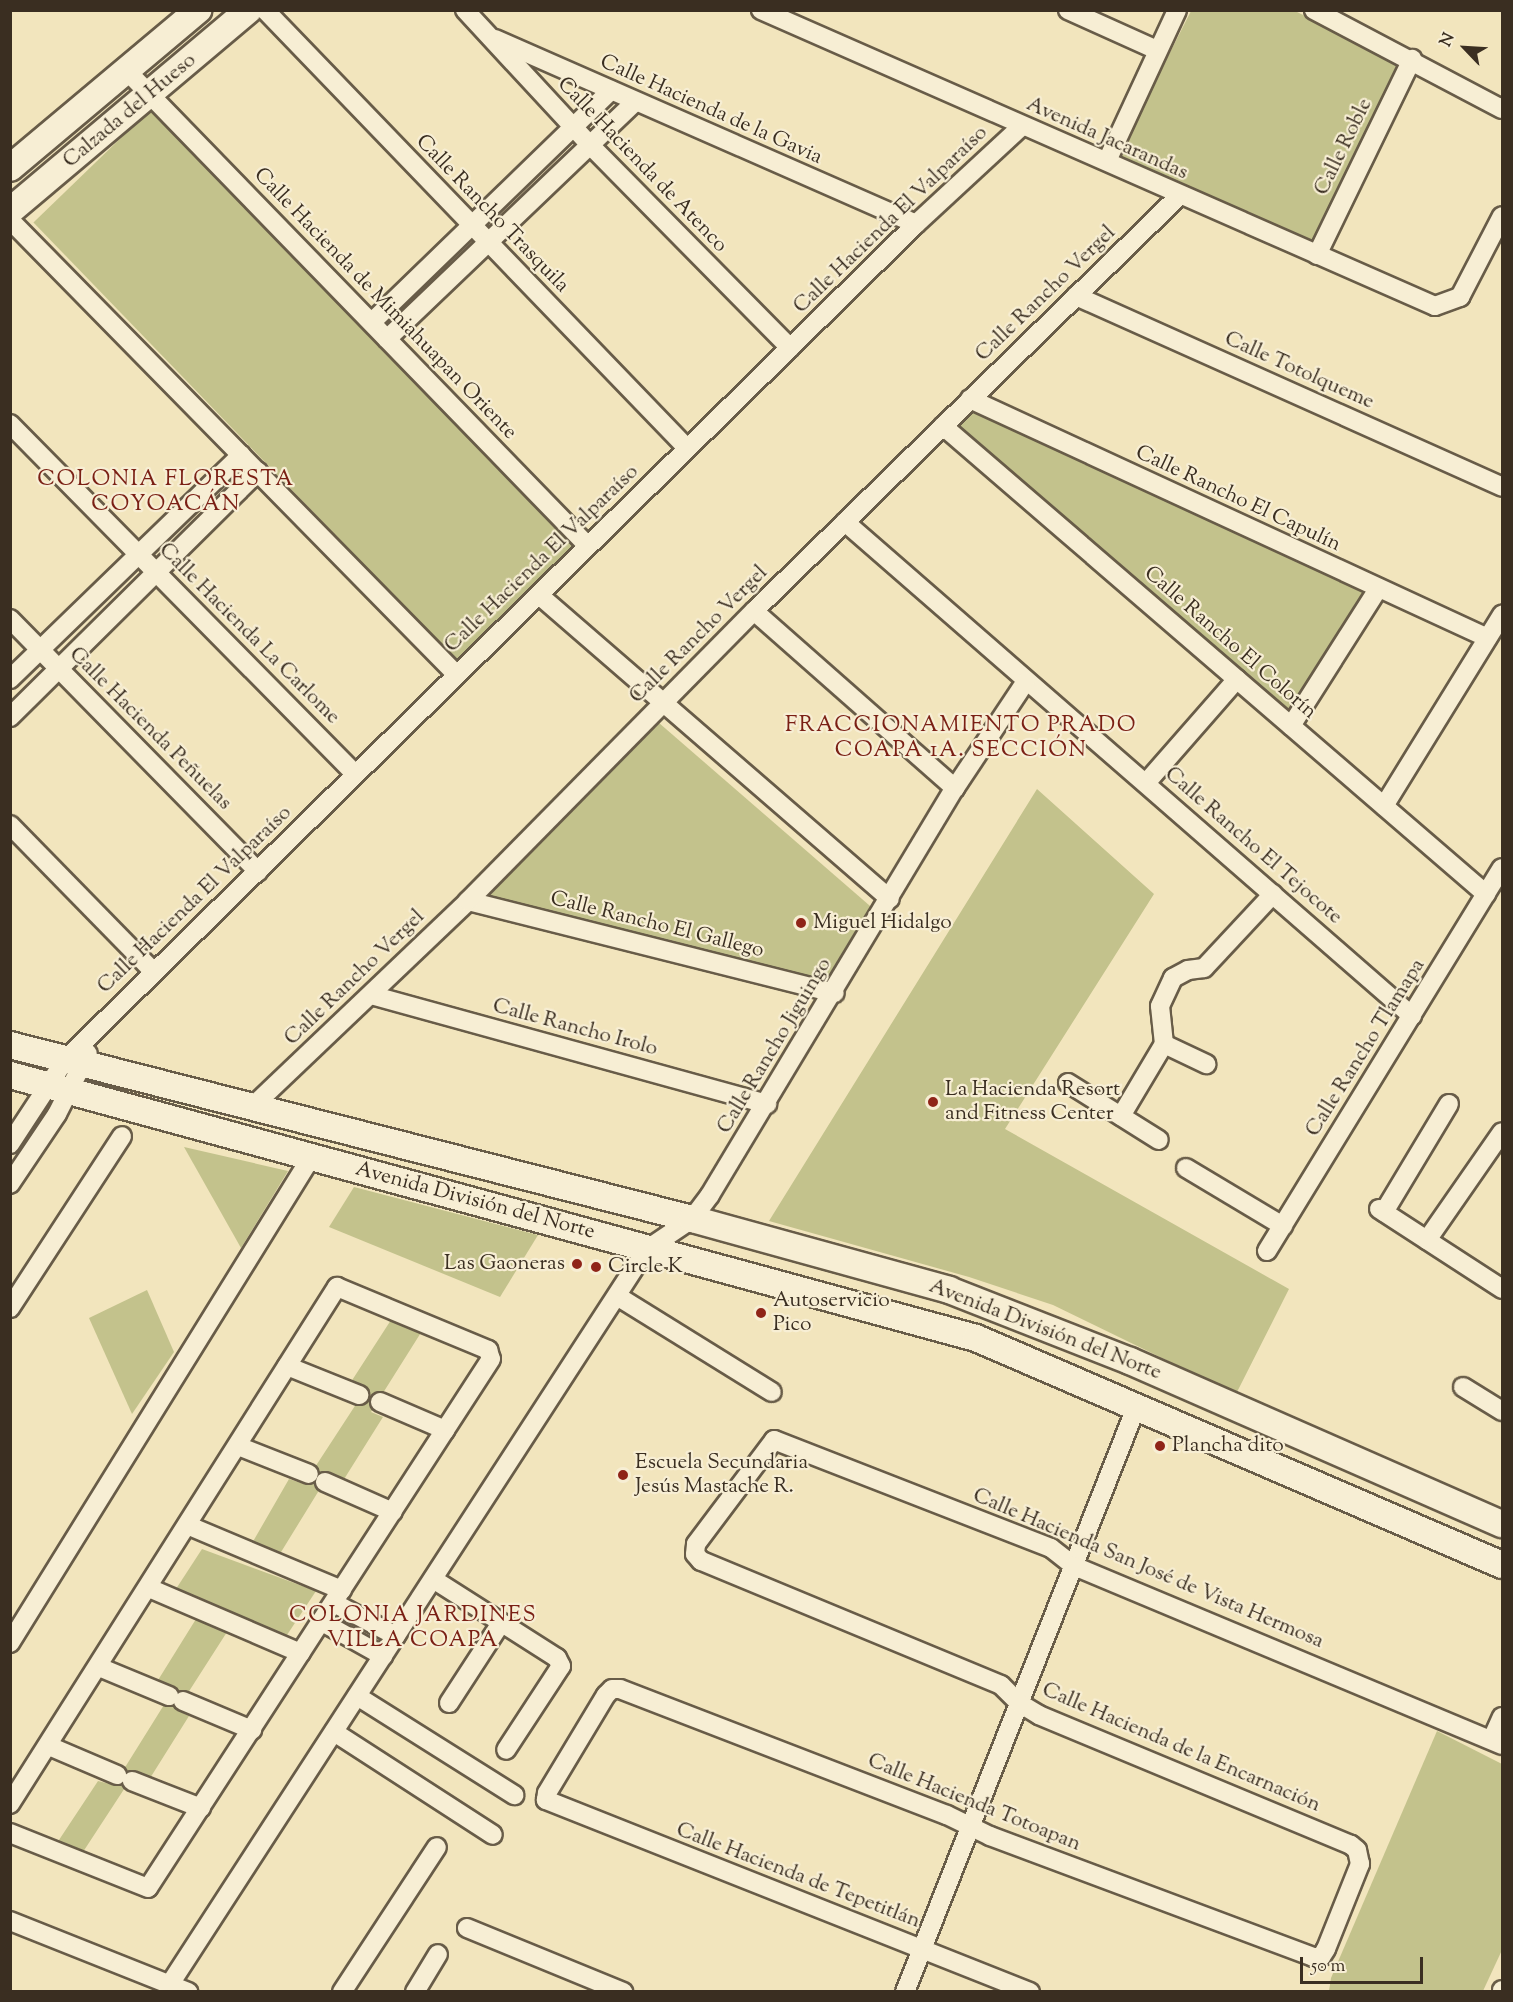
<!DOCTYPE html>
<html>
<head>
<meta charset="utf-8">
<style>
	body { margin:0 }
	#map { position:relative; width:1513px; height:2002px; overflow:hidden; background:#f2e5bd; font-family:"Sorts Mill Goudy",serif }
	div>[style] { position:absolute }
	.green>* { inset:0; background:#c3c28c; transform-origin:0 0 }
	.roads { filter:drop-shadow(2px 0 #685c48) drop-shadow(-2px 0 #685c48) drop-shadow(0 2px #685c48) drop-shadow(0 -2px #685c48) }
	.street>* { height:18px; margin:-9px; padding:0 9px; transform-origin:9px; border-radius:9px; background:#f7eed4 }
	.secondary>* { height:26px; margin:-13px; padding:0 13px; transform-origin:13px; border-radius:13px; background:#f7eed4 }
	.dots>* { width:16px; height:16px; translate:-50% -50%; box-sizing:border-box; border:3px solid #f7eed4; border-radius:50% }
	span { translate:-50% -50%; white-space:nowrap; text-align:center; line-height:1.15; -webkit-text-stroke:4.5px #f7eed4; paint-order:stroke }
	.street-label { font-size:21px; color:#3a2e21 }
	.poi-label { font-size:21px; color:#3a2e21 }
	.left { translate:0 -50%; text-align:left }
	.right { translate:-100% -50%; text-align:right }
	.neighbourhood-label { font-size:22px; color:#7a1f14; letter-spacing:1.5px }
	.frame { position:absolute; inset:0; border:12px solid #3a2e21; pointer-events:none }
	.north { position:absolute; left:1435px; top:18px; width:60px; height:60px; -webkit-text-stroke:4px #f7eed4; paint-order:stroke; rotate:295deg; font-size:16px; font-weight:700; line-height:24px; text-align:center; color:#3a2e21 }
	.north::after { content:''; display:block; margin:auto; width:21px; height:27px; background:#3a2e21; clip-path:polygon(50% 0,100% 100%,50% 72%,0 100%) }
	.scale { position:absolute; left:1300px; top:1957px; width:123px; height:27px; box-sizing:border-box; border:3px solid #3a2e21; border-top:0; padding-left:8px; font-size:18px; line-height:21px; white-space:nowrap; color:#3a2e21; -webkit-text-stroke:4px #f7eed4; paint-order:stroke }
</style>
</head>
<body>
<div id="map">
	<div class="green">
		<i style="clip-path:polygon(1191px 11px,1295px 11px,1401px 63px,1310px 250px,1114px 163px)"></i>
		<i style="left:155px;top:105px;width:611px;height:169px;rotate:46deg"></i>
		<i style="clip-path:polygon(976px 404px,1371px 591px,1291px 721px,952px 430px)"></i>
		<i style="clip-path:polygon(651px 716px,877px 912px,829px 984px,480px 899px)"></i>
		<i style="clip-path:polygon(1037px 789px,1154px 894px,1005px 1129px,1289px 1289px,1236px 1394px,1053px 1305px,969px 1277px,769px 1221px)"></i>
		<i style="clip-path:polygon(184px 1147px,288px 1171px,241px 1248px)"></i>
		<i style="clip-path:polygon(354px 1187px,538px 1235px,500px 1297px,329px 1227px)"></i>
		<i style="clip-path:polygon(147px 1290px,174px 1352px,132px 1414px,89px 1318px)"></i>
		<i style="clip-path:polygon(391px 1320px,422px 1331px,371px 1412px,383px 1417px,341px 1484px,326px 1479px,278px 1557px,251px 1545px,289px 1479px,304px 1484px,364px 1392px,349px 1385px)"></i>
		<i style="clip-path:polygon(202px 1549px,316px 1591px,285px 1638px,174px 1592px)"></i>
		<i style="clip-path:polygon(196px 1619px,227px 1632px,177px 1710px,189px 1716px,147px 1783px,132px 1777px,81px 1855px,55px 1846px,98px 1781px,114px 1785px,172px 1692px,155px 1685px)"></i>
		<i style="clip-path:polygon(1437px 1731px,1502px 1764px,1502px 1950px,1483px 1991px,1329px 1991px,1331px 1978px)"></i>
	</div>
	<div class="roads">
		<div class="street">
			<i style="left:265px;top:10px;width:608px;rotate:46.07deg"></i>
			<i style="left:465px;top:10px;width:184px;rotate:47.2deg"></i>
			<i style="left:590px;top:145px;width:285px;rotate:45.4deg"></i>
			<i style="left:761px;top:10px;width:736px;rotate:23.71deg"></i>
			<i style="left:1435px;top:306px;width:27px;rotate:-20deg"></i>
			<i style="left:1460px;top:297px;width:91px;rotate:-62.6deg"></i>
			<i style="left:1068px;top:10px;width:98px;rotate:24.2deg"></i>
			<i style="left:1314px;top:10px;width:212px;rotate:27.8deg"></i>
			<i style="left:495px;top:39px;width:460px;rotate:23.7deg"></i>
			<i style="left:126px;top:70px;width:663px;rotate:45.86deg"></i>
			<i style="left:1107px;top:161px;width:166px;rotate:-65.1deg"></i>
			<i style="left:10px;top:220px;width:636px;rotate:45.51deg"></i>
			<i style="left:1317px;top:255px;width:218px;rotate:-64.1deg"></i>
			<i style="left:1076px;top:296px;width:467px;rotate:24.1deg"></i>
			<i style="left:372px;top:322px;width:333px;rotate:-44.1deg"></i>
			<i style="left:387px;top:339px;width:343px;rotate:-43.7deg"></i>
			<i style="left:970px;top:399px;width:570px;rotate:24.77deg"></i>
			<i style="left:10px;top:424px;width:491px;rotate:45.4deg"></i>
			<i style="left:943px;top:426px;width:717px;rotate:40.76deg"></i>
			<i style="left:845px;top:522px;width:752px;rotate:41.06deg"></i>
			<i style="left:539px;top:595px;width:464px;rotate:40.9deg"></i>
			<i style="left:754px;top:611px;width:268px;rotate:41.4deg"></i>
			<i style="left:10px;top:619px;width:354px;rotate:45.5deg"></i>
			<i style="left:10px;top:679px;width:322px;rotate:-44.1deg"></i>
			<i style="left:10px;top:717px;width:349px;rotate:-44.7deg"></i>
			<i style="left:1291px;top:726px;width:162px;rotate:-57.6deg"></i>
			<i style="left:1146px;top:783px;width:138px;rotate:-48.8deg"></i>
			<i style="left:1384px;top:806px;width:225px;rotate:-58.3deg"></i>
			<i style="left:10px;top:825px;width:204px;rotate:45.6deg"></i>
			<i style="left:468px;top:901px;width:378px;rotate:14.1deg"></i>
			<i style="left:371px;top:995px;width:411px;rotate:15.4deg"></i>
			<i style="left:1164px;top:1044px;width:47px;rotate:25.5deg"></i>
			<i style="left:1068px;top:1083px;width:107px;rotate:32.1deg"></i>
			<i style="left:252px;top:1107px;width:298px;rotate:-43.6deg"></i>
			<i style="left:468px;top:901px;width:407px;rotate:-45.4deg"></i>
			<i style="left:754px;top:611px;width:594px;rotate:-44.32deg"></i>
			<i style="left:1121px;top:1116px;width:84px;rotate:-59.2deg"></i>
			<i style="left:1164px;top:1044px;width:38px;rotate:-96deg"></i>
			<i style="left:1160px;top:1006px;width:31px;rotate:-65deg"></i>
			<i style="left:1173px;top:978px;width:17px;rotate:-28deg"></i>
			<i style="left:1188px;top:970px;width:16px;rotate:-7deg"></i>
			<i style="left:1204px;top:968px;width:101px;rotate:-47deg"></i>
			<i style="left:10px;top:1144px;width:100px;rotate:-56.8deg"></i>
			<i style="left:65px;top:1060px;width:1193px;rotate:-44.49deg"></i>
			<i style="left:916px;top:224px;width:144px;rotate:-42.8deg"></i>
			<i style="left:1186px;top:1168px;width:113px;rotate:30.9deg"></i>
			<i style="left:10px;top:1184px;width:84px;rotate:-56.1deg"></i>
			<i style="left:57px;top:1114px;width:68px;rotate:-63.1deg"></i>
			<i style="left:1379px;top:1209px;width:147px;rotate:33deg"></i>
			<i style="left:1384px;top:1212px;width:126px;rotate:-59deg"></i>
			<i style="left:1427px;top:1240px;width:131px;rotate:-55.2deg"></i>
			<i style="left:1267px;top:1251px;width:449px;rotate:-58.5deg"></i>
			<i style="left:617px;top:1296px;width:182px;rotate:31.8deg"></i>
			<i style="left:10px;top:1308px;width:205px;rotate:-56.9deg"></i>
			<i style="left:287px;top:1366px;width:78px;rotate:21.9deg"></i>
			<i style="left:1463px;top:1387px;width:46px;rotate:31.6deg"></i>
			<i style="left:380px;top:1402px;width:71px;rotate:23.3deg"></i>
			<i style="left:238px;top:1446px;width:76px;rotate:21.5deg"></i>
			<i style="left:325px;top:1482px;width:74px;rotate:23.8deg"></i>
			<i style="left:187px;top:1525px;width:168px;rotate:22.8deg"></i>
			<i style="left:433px;top:1579px;width:147px;rotate:32.5deg"></i>
			<i style="left:557px;top:1658px;width:9px;rotate:63deg"></i>
			<i style="left:561px;top:1666px;width:100px;rotate:123.2deg"></i>
			<i style="left:149px;top:1588px;width:165px;rotate:23.2deg"></i>
			<i style="left:334px;top:1603px;width:70px;rotate:28deg"></i>
			<i style="left:322px;top:1622px;width:70px;rotate:29.1deg"></i>
			<i style="left:10px;top:1643px;width:573px;rotate:-58.2deg"></i>
			<i style="left:99px;top:1667px;width:76px;rotate:22.5deg"></i>
			<i style="left:357px;top:1696px;width:186px;rotate:32.2deg"></i>
			<i style="left:183px;top:1701px;width:75px;rotate:22.8deg"></i>
			<i style="left:449px;top:1703px;width:95px;rotate:-57deg"></i>
			<i style="left:334px;top:1732px;width:189px;rotate:32.9deg"></i>
			<i style="left:1492px;top:1739px;width:24px;rotate:-66deg"></i>
			<i style="left:49px;top:1746px;width:74px;rotate:23.1deg"></i>
			<i style="left:132px;top:1781px;width:74px;rotate:21.4deg"></i>
			<i style="left:10px;top:1804px;width:612px;rotate:-57.69deg"></i>
			<i style="left:337px;top:1287px;width:164px;rotate:22.6deg"></i>
			<i style="left:488px;top:1350px;width:9px;rotate:72deg"></i>
			<i style="left:491px;top:1359px;width:630px;rotate:122.96deg"></i>
			<i style="left:148px;top:1888px;width:149px;rotate:-158.3deg"></i>
			<i style="left:10px;top:1921px;width:192px;rotate:21.7deg"></i>
			<i style="left:467px;top:1928px;width:169px;rotate:22.3deg"></i>
			<i style="left:170px;top:1984px;width:875px;rotate:-57.04deg"></i>
			<i style="left:646px;top:1250px;width:55px;rotate:-34deg"></i>
			<i style="left:692px;top:1219px;width:30px;rotate:-53deg"></i>
			<i style="left:710px;top:1195px;width:475px;rotate:-59deg"></i>
			<i style="left:955px;top:788px;width:128px;rotate:-56.4deg"></i>
			<i style="left:342px;top:1992px;width:173px;rotate:-56.8deg"></i>
			<i style="left:415px;top:1992px;width:44px;rotate:-58.8deg"></i>
			<i style="left:905px;top:1992px;width:631px;rotate:-68.43deg"></i>
			<i style="left:1030px;top:1992px;width:521px;rotate:-158.36deg"></i>
			<i style="left:546px;top:1800px;width:7px;rotate:-82deg"></i>
			<i style="left:547px;top:1793px;width:114px;rotate:-59deg"></i>
			<i style="left:606px;top:1695px;width:8px;rotate:-45deg"></i>
			<i style="left:612px;top:1689px;width:8px"></i>
			<i style="left:620px;top:1689px;width:350px;rotate:21.1deg"></i>
			<i style="left:947px;top:1815px;width:48px;rotate:26deg"></i>
			<i style="left:990px;top:1836px;width:345px;rotate:20.5deg"></i>
			<i style="left:1313px;top:1957px;width:8px"></i>
			<i style="left:1321px;top:1957px;width:9px;rotate:-58deg"></i>
			<i style="left:1326px;top:1949px;width:92px;rotate:-68.2deg"></i>
			<i style="left:1360px;top:1864px;width:14px;rotate:-102deg"></i>
			<i style="left:1357px;top:1850px;width:8px;rotate:-140deg"></i>
			<i style="left:1351px;top:1845px;width:338px;rotate:-157.4deg"></i>
			<i style="left:1039px;top:1715px;width:23px;rotate:-149deg"></i>
			<i style="left:1019px;top:1703px;width:25px;rotate:-135deg"></i>
			<i style="left:1001px;top:1685px;width:325px;rotate:-157.5deg"></i>
			<i style="left:701px;top:1561px;width:9px;rotate:-131deg"></i>
			<i style="left:695px;top:1554px;width:10px;rotate:-84deg"></i>
			<i style="left:696px;top:1544px;width:130px;rotate:-53.1deg"></i>
			<i style="left:774px;top:1440px;width:297px;rotate:21.3deg"></i>
			<i style="left:1051px;top:1548px;width:29px;rotate:38deg"></i>
			<i style="left:1074px;top:1566px;width:464px;rotate:22.7deg"></i>
			<i style="left:1502px;top:1992px;width:2px;rotate:-90deg"></i>
		</div>
		<div class="secondary">
			<i style="left:10px;top:168px;width:246px;rotate:-40deg"></i>
			<i style="left:10px;top:211px;width:312px;rotate:-40.1deg"></i>
			<i style="left:10px;top:1045px;width:704px;rotate:14.31deg"></i>
			<i style="left:692px;top:1219px;width:267px;rotate:15.4deg"></i>
			<i style="left:949px;top:1290px;width:194px;rotate:21.4deg"></i>
			<i style="left:1130px;top:1361px;width:406px;rotate:23.7deg"></i>
			<i style="left:10px;top:1075px;width:1001px;rotate:15.23deg"></i>
			<i style="left:976px;top:1338px;width:573px;rotate:23.34deg"></i>
		</div>
	</div>
	<div class="dots">
		<i style="left:801px;top:923px;background:#8f2418"></i>
		<i style="left:933px;top:1102px;background:#8f2418"></i>
		<i style="left:577px;top:1264px;background:#8f2418"></i>
		<i style="left:596px;top:1267px;background:#8f2418"></i>
		<i style="left:761px;top:1313px;background:#8f2418"></i>
		<i style="left:1160px;top:1446px;background:#8f2418"></i>
		<i style="left:623px;top:1475px;background:#8f2418"></i>
	</div>
	<div class="street-label">
		<span style="left:711px;top:110px;rotate:24deg">Calle Hacienda de la Gavia</span>
		<span style="left:130px;top:111px;rotate:-40deg">Calzada del Hueso</span>
		<span style="left:1107px;top:139px;rotate:24deg">Avenida Jacarandas</span>
		<span style="left:1344px;top:147px;rotate:-64deg">Calle Roble</span>
		<span style="left:642px;top:165px;rotate:46deg">Calle Hacienda de Atenco</span>
		<span style="left:492px;top:214px;rotate:46deg">Calle Rancho Trasquila</span>
		<span style="left:891px;top:220px;rotate:-44deg">Calle Hacienda El Valparaíso</span>
		<span style="left:1046px;top:294px;rotate:-44deg">Calle Rancho Vergel</span>
		<span style="left:385px;top:304px;rotate:46deg">Calle Hacienda de Mimiahuapan Oriente</span>
		<span style="left:1299px;top:371px;rotate:24deg">Calle Totolqueme</span>
		<span style="left:1238px;top:499px;rotate:25deg">Calle Rancho El Capulín</span>
		<span style="left:542px;top:559px;rotate:-44deg">Calle Hacienda El Valparaíso</span>
		<span style="left:249px;top:634px;rotate:45deg">Calle Hacienda La Carlome</span>
		<span style="left:699px;top:635px;rotate:-45deg">Calle Rancho Vergel</span>
		<span style="left:1230px;top:643px;rotate:41deg">Calle Rancho El Colorín</span>
		<span style="left:150px;top:729px;rotate:45deg">Calle Hacienda Peñuelas</span>
		<span style="left:1253px;top:846px;rotate:41deg">Calle Rancho El Tejocote</span>
		<span style="left:195px;top:900px;rotate:-44deg">Calle Hacienda El Valparaíso</span>
		<span style="left:657px;top:925px;rotate:14deg">Calle Rancho El Gallego</span>
		<span style="left:355px;top:978px;rotate:-44deg">Calle Rancho Vergel</span>
		<span style="left:575px;top:1028px;rotate:15deg">Calle Rancho Irolo</span>
		<span style="left:775px;top:1046px;rotate:-59deg">Calle Rancho Jiguingo</span>
		<span style="left:1366px;top:1048px;rotate:-58deg">Calle Rancho Tlamapa</span>
		<span style="left:475px;top:1201px;rotate:15deg">Avenida División del Norte</span>
		<span style="left:1045px;top:1330px;rotate:21deg">Avenida División del Norte</span>
		<span style="left:1148px;top:1569px;rotate:23deg">Calle Hacienda San José de Vista Hermosa</span>
		<span style="left:1181px;top:1748px;rotate:23deg">Calle Hacienda de la Encarnación</span>
		<span style="left:974px;top:1803px;rotate:22deg">Calle Hacienda Totoapan</span>
		<span style="left:798px;top:1876px;rotate:21deg">Calle Hacienda de Tepetitlán</span>
	</div>
	<div class="poi-label">
		<span class="left" style="left:813px;top:923px">Miguel Hidalgo</span>
		<span class="left" style="left:945px;top:1102px">La Hacienda Resort<br>and Fitness Center</span>
		<span class="right" style="left:565px;top:1264px">Las Gaoneras</span>
		<span class="left" style="left:608px;top:1267px">Circle K</span>
		<span class="left" style="left:773px;top:1313px">Autoservicio<br>Pico</span>
		<span class="left" style="left:1172px;top:1446px">Plancha dito</span>
		<span class="left" style="left:635px;top:1475px">Escuela Secundaria<br>Jesús Mastache R.</span>
	</div>
	<div class="neighbourhood-label">
		<span style="left:166px;top:493px">COLONIA FLORESTA<br>COYOACÁN</span>
		<span style="left:961px;top:739px">FRACCIONAMIENTO PRADO<br>COAPA 1A. SECCIÓN</span>
		<span style="left:413px;top:1629px">COLONIA JARDINES<br>VILLA COAPA</span>
	</div>
	<div class="frame"></div>
	<div class="north">N</div>
	<div class="scale">50 m</div>
</div>
</body>
</html>
